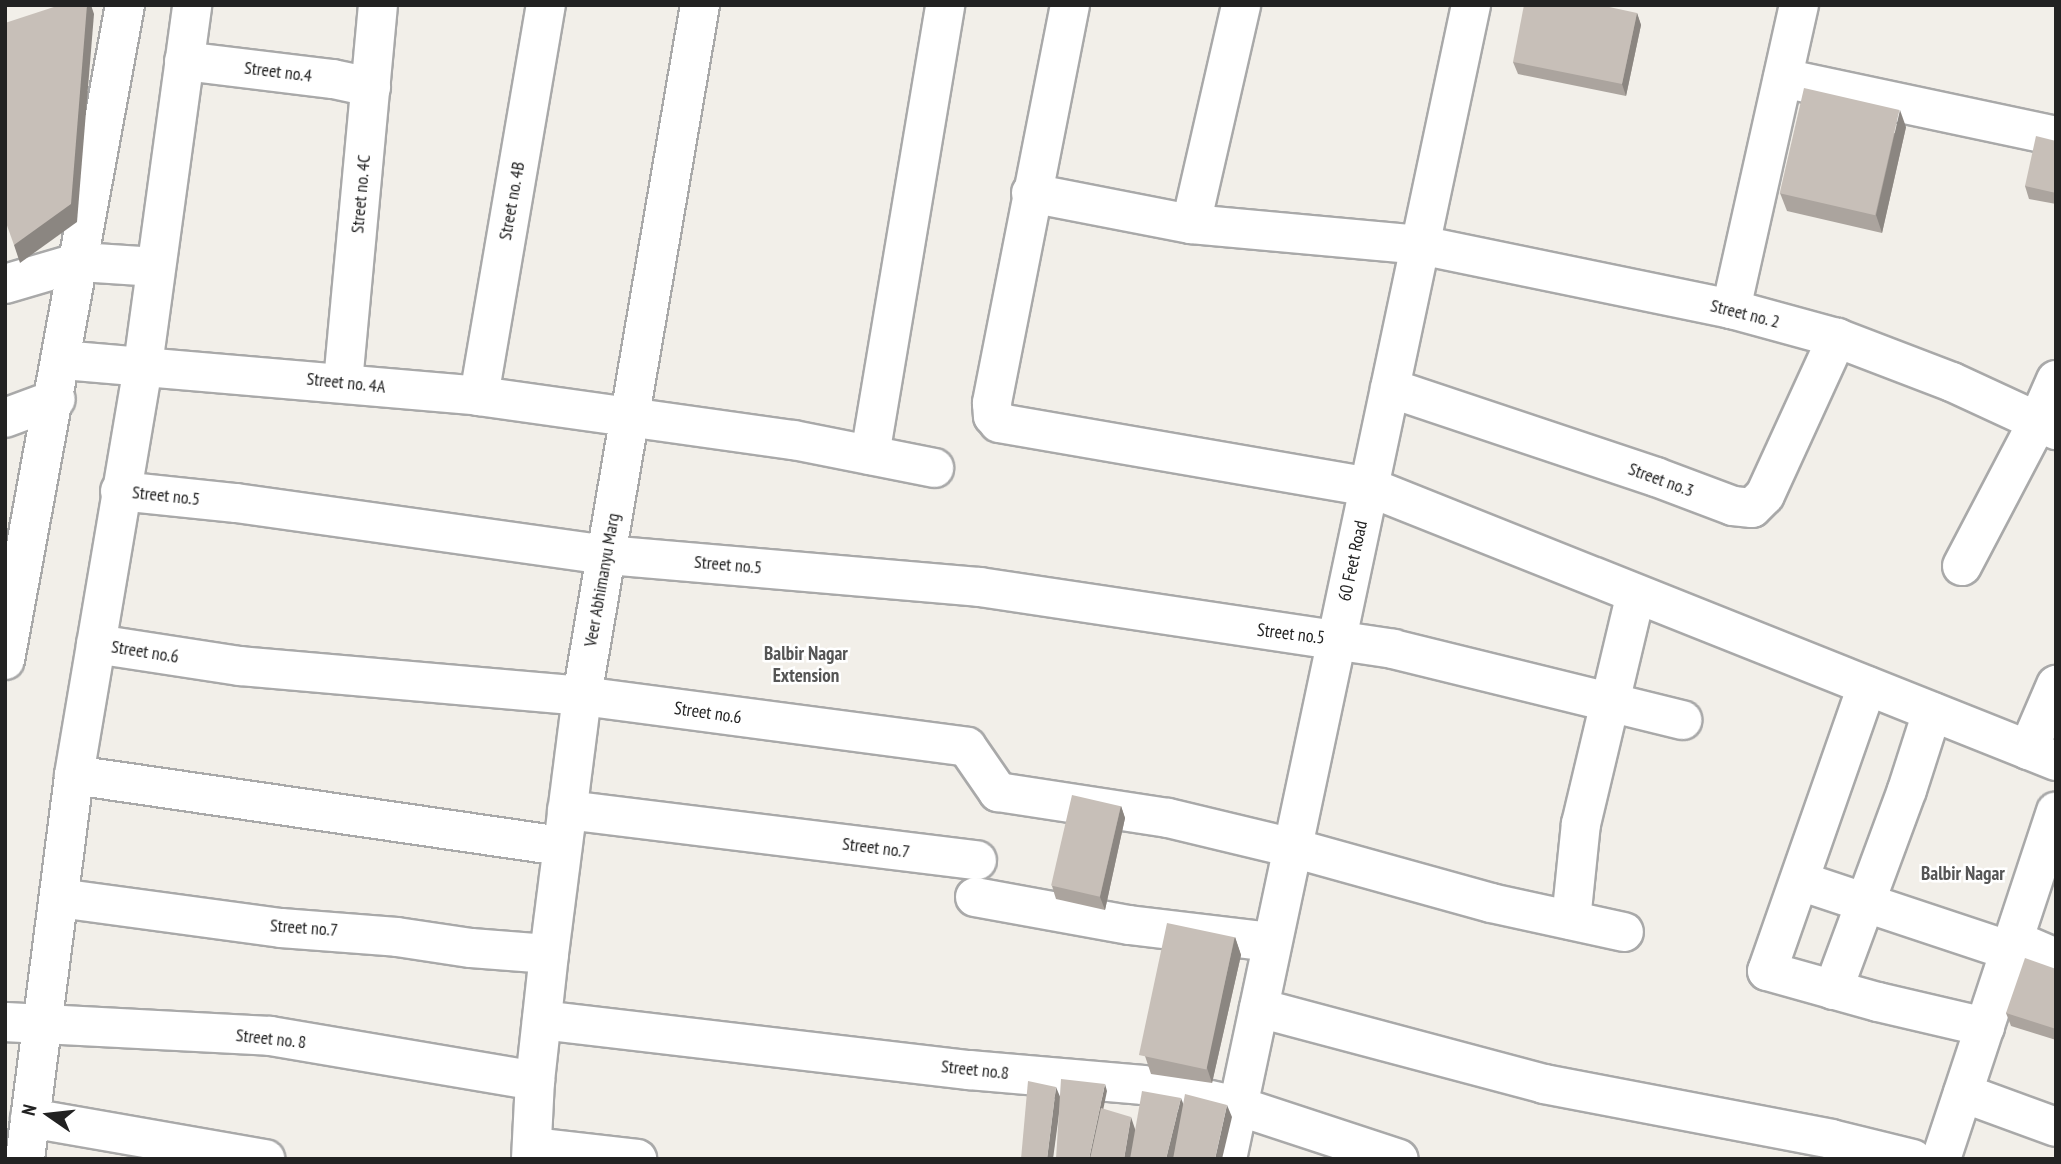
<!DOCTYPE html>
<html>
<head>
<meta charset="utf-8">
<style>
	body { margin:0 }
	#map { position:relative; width:2061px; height:1164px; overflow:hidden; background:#f2efe9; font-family:"PT Sans Narrow",sans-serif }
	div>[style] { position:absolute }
	.roads { filter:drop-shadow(2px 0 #a9a9a9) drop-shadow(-2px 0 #a9a9a9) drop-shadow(0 2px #a9a9a9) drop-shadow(0 -2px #a9a9a9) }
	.minor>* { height:38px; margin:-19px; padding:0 19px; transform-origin:19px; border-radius:19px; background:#fff }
	.wall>* { inset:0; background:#aba49e }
	.shaded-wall>* { inset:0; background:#8b8681 }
	.building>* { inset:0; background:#c7bfb8; transform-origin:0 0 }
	span { translate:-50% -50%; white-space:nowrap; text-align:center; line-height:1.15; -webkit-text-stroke:5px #fff; paint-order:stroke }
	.street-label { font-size:18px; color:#222 }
	.neighbourhood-label { font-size:19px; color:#555; font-weight:700 }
	.frame { position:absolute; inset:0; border:7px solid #222; pointer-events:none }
	.north { position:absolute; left:14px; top:1080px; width:70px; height:70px; -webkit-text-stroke:5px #fff; paint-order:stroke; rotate:284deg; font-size:19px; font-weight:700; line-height:28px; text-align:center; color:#222 }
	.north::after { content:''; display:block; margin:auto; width:24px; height:32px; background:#222; clip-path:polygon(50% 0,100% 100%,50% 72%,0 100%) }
</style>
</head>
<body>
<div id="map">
	<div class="roads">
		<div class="minor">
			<i style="left:1070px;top:5px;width:406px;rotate:101.1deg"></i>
			<i style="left:992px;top:403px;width:13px;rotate:86deg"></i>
			<i style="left:993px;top:416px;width:9px;rotate:49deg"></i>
			<i style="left:999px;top:423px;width:375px;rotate:9.8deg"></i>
			<i style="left:1369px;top:487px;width:740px;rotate:21.74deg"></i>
			<i style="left:184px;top:61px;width:150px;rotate:6.9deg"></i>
			<i style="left:333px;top:79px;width:39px;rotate:12deg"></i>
			<i style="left:1783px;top:78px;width:279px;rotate:12deg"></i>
			<i style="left:1031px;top:193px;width:163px;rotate:11deg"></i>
			<i style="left:1191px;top:224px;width:230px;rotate:5.2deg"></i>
			<i style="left:1420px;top:245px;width:318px;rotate:11.6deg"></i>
			<i style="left:1731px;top:309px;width:110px;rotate:15.3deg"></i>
			<i style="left:1837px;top:338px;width:123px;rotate:20.9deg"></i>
			<i style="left:1952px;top:382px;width:115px;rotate:24.8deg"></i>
			<i style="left:1191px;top:224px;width:225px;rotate:-77.1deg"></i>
			<i style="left:5px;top:284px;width:78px;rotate:-16.3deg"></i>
			<i style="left:80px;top:262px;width:76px;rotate:3.8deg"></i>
			<i style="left:1731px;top:309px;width:312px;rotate:-77.4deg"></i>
			<i style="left:62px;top:360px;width:419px;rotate:4.9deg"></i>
			<i style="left:479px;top:396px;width:318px;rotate:8deg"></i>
			<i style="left:794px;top:440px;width:143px;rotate:11.3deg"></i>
			<i style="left:343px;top:382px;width:379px;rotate:-84.7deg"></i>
			<i style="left:1390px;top:388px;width:280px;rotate:18.5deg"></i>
			<i style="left:1656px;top:477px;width:82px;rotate:20.6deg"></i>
			<i style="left:1733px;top:506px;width:19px;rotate:6deg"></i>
			<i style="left:1752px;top:508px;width:18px;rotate:-45deg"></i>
			<i style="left:1765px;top:495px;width:173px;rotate:-65.4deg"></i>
			<i style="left:479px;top:396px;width:397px;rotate:-80.3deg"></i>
			<i style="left:5px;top:418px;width:54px;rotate:-20.4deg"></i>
			<i style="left:870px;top:455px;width:456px;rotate:-80.5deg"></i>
			<i style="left:120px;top:491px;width:117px;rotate:5.9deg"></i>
			<i style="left:236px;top:503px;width:375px;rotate:8deg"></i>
			<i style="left:607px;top:555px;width:374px;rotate:4.9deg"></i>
			<i style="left:980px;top:587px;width:418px;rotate:8.5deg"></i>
			<i style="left:1393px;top:649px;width:298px;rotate:13.8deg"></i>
			<i style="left:1962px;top:566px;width:161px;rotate:-62.3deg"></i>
			<i style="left:2037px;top:423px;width:47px;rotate:-66.2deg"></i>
			<i style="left:96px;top:644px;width:146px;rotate:8.7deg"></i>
			<i style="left:240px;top:666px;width:343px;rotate:5deg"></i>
			<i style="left:582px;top:696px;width:388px;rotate:7.5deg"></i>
			<i style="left:967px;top:747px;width:55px;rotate:55.4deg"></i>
			<i style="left:998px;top:792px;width:172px;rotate:8.7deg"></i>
			<i style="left:1168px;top:818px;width:129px;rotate:13.5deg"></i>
			<i style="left:1293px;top:848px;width:205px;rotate:15.5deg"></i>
			<i style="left:1491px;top:903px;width:136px;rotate:12.3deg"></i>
			<i style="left:5px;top:660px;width:666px;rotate:-79.62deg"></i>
			<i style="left:1867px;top:686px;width:302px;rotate:109.3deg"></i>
			<i style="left:1767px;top:971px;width:115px;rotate:15.6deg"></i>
			<i style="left:1878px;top:1002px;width:110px;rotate:13.2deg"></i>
			<i style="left:2028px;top:750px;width:71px;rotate:-66.7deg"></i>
			<i style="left:74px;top:775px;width:492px;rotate:8.3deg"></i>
			<i style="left:567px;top:810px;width:413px;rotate:7deg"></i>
			<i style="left:1800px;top:881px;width:221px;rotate:18.4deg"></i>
			<i style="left:975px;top:897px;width:157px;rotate:10.3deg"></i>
			<i style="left:1129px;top:925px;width:144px;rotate:6.8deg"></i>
			<i style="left:59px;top:898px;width:224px;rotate:7.7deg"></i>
			<i style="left:281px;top:928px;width:116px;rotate:4.4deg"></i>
			<i style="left:397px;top:937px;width:75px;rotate:8.5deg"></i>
			<i style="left:471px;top:948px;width:78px;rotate:4.4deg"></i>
			<i style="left:1571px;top:920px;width:97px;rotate:-84.1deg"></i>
			<i style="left:1581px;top:824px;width:236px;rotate:-76.6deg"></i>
			<i style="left:2014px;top:940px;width:46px;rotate:23.2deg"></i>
			<i style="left:1833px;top:990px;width:213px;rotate:-69.7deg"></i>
			<i style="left:1907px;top:790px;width:82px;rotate:-72.2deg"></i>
			<i style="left:1259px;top:1008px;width:295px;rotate:14.9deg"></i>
			<i style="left:1544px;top:1084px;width:292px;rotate:10.8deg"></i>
			<i style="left:1831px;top:1139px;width:84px;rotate:13.7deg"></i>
			<i style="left:542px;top:1020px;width:430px;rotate:6.7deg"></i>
			<i style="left:969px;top:1070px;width:175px;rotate:4.9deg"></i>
			<i style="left:1143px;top:1085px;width:97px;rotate:12.5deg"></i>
			<i style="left:1238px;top:1106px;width:169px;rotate:18.2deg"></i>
			<i style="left:5px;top:1022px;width:265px;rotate:3deg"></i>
			<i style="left:270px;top:1036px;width:269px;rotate:9.6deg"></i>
			<i style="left:1963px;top:1093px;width:99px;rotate:20.1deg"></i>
			<i style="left:30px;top:1118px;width:239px;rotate:9.9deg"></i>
			<i style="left:532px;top:1147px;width:106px;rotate:6.5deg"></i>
			<i style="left:25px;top:1159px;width:387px;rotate:-82.7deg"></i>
			<i style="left:74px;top:775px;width:416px;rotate:-80.4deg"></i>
			<i style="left:143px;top:365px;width:363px;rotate:-82.2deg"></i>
			<i style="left:531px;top:1159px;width:78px;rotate:-87.1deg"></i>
			<i style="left:535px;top:1081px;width:128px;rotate:-83.7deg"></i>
			<i style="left:549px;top:954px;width:260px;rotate:-82.7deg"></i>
			<i style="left:582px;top:696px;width:701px;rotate:-80.31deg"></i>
			<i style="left:1227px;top:1159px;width:1180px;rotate:-78.06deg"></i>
			<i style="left:1941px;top:1159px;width:366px;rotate:-71.7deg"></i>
		</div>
	</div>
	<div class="wall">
		<i style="clip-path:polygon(1637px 13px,1641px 25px,1626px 96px,1518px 74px,1513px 62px)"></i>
		<i style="clip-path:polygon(1906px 127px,1882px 233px,1787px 211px,1780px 193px)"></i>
		<i style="clip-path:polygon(2056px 141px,2056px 204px,2029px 199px,2025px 186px)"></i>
		<i style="clip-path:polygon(1121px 806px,1125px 818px,1105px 910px,1056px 899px,1052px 886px)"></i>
		<i style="clip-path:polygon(1235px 937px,1241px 955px,1212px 1083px,1151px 1074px,1145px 1056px)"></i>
		<i style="clip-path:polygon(2056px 969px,2056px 1040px,2011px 1026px,2006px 1013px)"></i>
	</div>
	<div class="shaded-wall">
		<i style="clip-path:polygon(87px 5px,91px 5px,94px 14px,77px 222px,20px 263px,14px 245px)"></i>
		<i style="clip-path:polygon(1637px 13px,1641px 25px,1626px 96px,1622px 84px)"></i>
		<i style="clip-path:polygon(1900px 110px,1906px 127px,1882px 233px,1876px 215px)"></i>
		<i style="clip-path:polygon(1121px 806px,1125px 818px,1105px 910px,1100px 897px)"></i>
		<i style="clip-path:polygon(1235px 937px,1241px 955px,1212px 1083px,1206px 1065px)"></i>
		<i style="clip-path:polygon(1105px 1084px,1107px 1091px,1093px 1159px,1089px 1159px)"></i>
		<i style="clip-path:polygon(1056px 1087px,1061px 1099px,1053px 1159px,1047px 1159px)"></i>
		<i style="clip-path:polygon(1181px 1098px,1188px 1116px,1177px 1159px,1166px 1159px)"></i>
		<i style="clip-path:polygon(1227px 1105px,1232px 1117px,1222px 1159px,1215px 1159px)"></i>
		<i style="clip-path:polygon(1131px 1117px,1137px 1135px,1134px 1159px,1124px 1159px)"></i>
	</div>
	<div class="building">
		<i style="clip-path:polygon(60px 5px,87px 5px,71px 204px,14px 245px,5px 220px,5px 23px)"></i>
		<i style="clip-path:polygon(1524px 5px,1600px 5px,1637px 13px,1622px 84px,1513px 62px)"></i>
		<i style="left:1804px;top:88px;width:98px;height:108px;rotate:13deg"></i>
		<i style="clip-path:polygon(2036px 136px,2056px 141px,2056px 193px,2025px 186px)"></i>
		<i style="left:1072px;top:795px;width:50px;height:93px;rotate:13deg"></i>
		<i style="left:1167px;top:923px;width:69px;height:135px;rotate:12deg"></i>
		<i style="clip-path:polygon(2025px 958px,2056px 969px,2056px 1029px,2006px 1013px)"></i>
		<i style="clip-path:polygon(1061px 1079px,1105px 1084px,1089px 1159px,1056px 1159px)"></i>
		<i style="clip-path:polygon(1028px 1081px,1056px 1087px,1047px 1159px,1021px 1159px)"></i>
		<i style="clip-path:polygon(1142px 1091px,1181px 1098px,1166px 1159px,1130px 1159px)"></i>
		<i style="clip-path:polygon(1185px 1094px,1227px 1105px,1215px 1159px,1173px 1159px)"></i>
		<i style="clip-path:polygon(1101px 1108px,1131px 1117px,1124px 1159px,1090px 1159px)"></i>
	</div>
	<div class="street-label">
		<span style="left:278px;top:72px;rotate:7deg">Street no.4</span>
		<span style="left:361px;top:194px;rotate:-85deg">Street no. 4C</span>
		<span style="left:512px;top:201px;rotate:-80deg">Street no. 4B</span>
		<span style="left:1745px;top:314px;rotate:14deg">Street no. 2</span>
		<span style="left:346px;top:383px;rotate:6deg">Street no. 4A</span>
		<span style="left:1661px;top:480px;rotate:20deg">Street no.3</span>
		<span style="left:166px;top:496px;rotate:6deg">Street no.5</span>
		<span style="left:1353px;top:561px;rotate:-78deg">60 Feet Road</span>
		<span style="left:728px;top:565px;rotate:5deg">Street no.5</span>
		<span style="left:602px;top:580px;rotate:-80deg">Veer Abhimanyu Marg</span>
		<span style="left:1291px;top:634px;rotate:7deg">Street no.5</span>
		<span style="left:145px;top:652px;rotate:9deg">Street no.6</span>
		<span style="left:708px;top:713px;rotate:8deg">Street no.6</span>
		<span style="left:876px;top:848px;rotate:7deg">Street no.7</span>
		<span style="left:304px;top:928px;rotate:4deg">Street no.7</span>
		<span style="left:271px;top:1039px;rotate:6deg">Street no. 8</span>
		<span style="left:975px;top:1070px;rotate:6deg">Street no.8</span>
	</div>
	<div class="neighbourhood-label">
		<span style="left:806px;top:665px">Balbir Nagar<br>Extension</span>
		<span style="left:1963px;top:874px">Balbir Nagar</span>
	</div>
	<div class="frame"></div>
	<div class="north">N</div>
</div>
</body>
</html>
